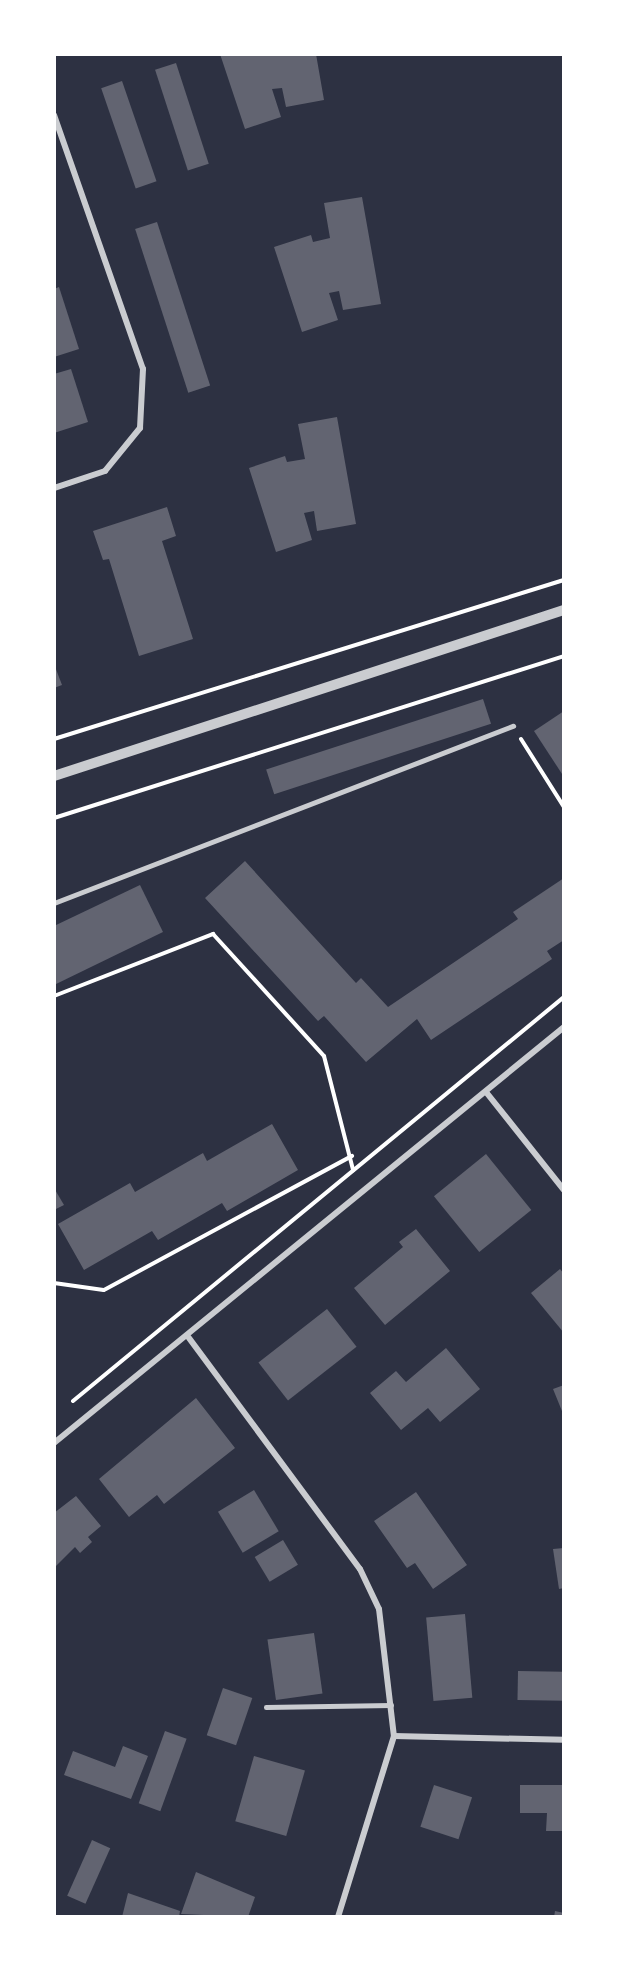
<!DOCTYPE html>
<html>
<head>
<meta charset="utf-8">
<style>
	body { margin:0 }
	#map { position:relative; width:618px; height:1971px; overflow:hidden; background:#2d3142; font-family:"Playfair Display",serif }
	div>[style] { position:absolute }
	.building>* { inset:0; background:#626471; transform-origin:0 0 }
	.path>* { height:4px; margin:-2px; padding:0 2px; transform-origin:2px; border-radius:2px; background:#fff }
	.service>* { height:4.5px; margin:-2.25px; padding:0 2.25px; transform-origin:2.25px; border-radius:2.25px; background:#caccd0 }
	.minor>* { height:6px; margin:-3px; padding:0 3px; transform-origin:3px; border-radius:3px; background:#caccd0 }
	.tertiary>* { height:10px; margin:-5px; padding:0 5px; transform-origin:5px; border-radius:5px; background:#caccd0 }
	span { translate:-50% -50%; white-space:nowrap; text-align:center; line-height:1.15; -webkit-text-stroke:4.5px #fff; paint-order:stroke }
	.frame { position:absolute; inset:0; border:56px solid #fff; pointer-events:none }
</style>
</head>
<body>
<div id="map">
	<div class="building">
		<i style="clip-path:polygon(220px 54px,316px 54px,324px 100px,286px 107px,282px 88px,272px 89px,281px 117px,245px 129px)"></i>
		<i style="left:176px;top:63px;width:106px;height:22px;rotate:72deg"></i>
		<i style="left:122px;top:81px;width:106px;height:22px;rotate:71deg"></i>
		<i style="clip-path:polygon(362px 197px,381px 304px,343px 310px,339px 291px,329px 293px,338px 320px,302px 332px,274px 247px,311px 235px,313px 242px,330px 238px,324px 203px)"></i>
		<i style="left:157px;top:222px;width:172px;height:23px;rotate:72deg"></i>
		<i style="clip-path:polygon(59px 287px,79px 349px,54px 357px,54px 289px)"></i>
		<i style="clip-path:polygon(71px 369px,88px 422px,54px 433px,54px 374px)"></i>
		<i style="clip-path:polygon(337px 417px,356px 524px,317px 531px,314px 511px,304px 513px,312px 540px,276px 552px,249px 468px,285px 456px,287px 462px,305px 459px,298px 424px)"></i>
		<i style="clip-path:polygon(167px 507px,176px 536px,162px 541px,193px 639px,139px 656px,109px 559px,103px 560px,93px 531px)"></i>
		<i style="clip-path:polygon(54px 664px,62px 685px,54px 688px)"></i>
		<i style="left:483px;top:699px;width:26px;height:228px;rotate:72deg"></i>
		<i style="clip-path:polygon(564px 711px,564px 777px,534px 731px)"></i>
		<i style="clip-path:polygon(245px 861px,356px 983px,361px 978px,388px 1007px,518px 919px,513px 912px,564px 878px,564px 940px,547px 951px,552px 959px,431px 1040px,417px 1019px,366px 1062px,324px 1016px,318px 1021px,205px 898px)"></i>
		<i style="clip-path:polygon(140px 885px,163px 932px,54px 985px,54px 926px)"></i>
		<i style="clip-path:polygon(272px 1124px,298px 1170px,227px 1211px,222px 1203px,158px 1240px,152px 1231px,84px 1270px,58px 1224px,130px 1183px,135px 1192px,203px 1153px,207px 1161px)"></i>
		<i style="left:486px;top:1154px;width:72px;height:67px;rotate:51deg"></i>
		<i style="clip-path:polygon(54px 1188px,64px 1205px,54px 1210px)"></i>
		<i style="clip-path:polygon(416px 1229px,450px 1271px,385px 1325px,354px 1288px,403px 1247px,399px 1242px)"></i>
		<i style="clip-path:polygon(560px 1269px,564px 1274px,564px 1333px,531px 1293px)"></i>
		<i style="left:327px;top:1309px;width:48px;height:87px;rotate:52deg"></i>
		<i style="clip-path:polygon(446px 1348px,480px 1389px,440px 1422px,428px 1408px,401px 1430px,370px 1393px,396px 1371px,406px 1382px)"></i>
		<i style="clip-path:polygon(564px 1385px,564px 1416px,553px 1389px)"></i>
		<i style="clip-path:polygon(196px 1398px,235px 1448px,164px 1504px,157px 1495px,129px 1517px,99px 1479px)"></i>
		<i style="left:254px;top:1490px;width:48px;height:42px;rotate:59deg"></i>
		<i style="clip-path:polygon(416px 1492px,467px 1565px,433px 1589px,415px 1563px,407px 1568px,374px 1521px)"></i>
		<i style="clip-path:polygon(76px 1496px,101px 1526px,88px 1537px,92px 1542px,80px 1553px,75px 1547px,54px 1568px,54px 1513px)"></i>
		<i style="left:283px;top:1540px;width:29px;height:33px;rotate:59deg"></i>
		<i style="clip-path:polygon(564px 1548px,564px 1588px,559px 1589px,553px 1549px)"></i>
		<i style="left:465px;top:1614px;width:84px;height:39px;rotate:85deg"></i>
		<i style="left:314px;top:1633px;width:61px;height:47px;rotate:82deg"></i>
		<i style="left:518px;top:1671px;width:46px;height:29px;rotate:1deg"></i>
		<i style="left:223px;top:1688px;width:31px;height:50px;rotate:19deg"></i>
		<i style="left:165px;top:1731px;width:23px;height:77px;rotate:20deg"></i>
		<i style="clip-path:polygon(123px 1746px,148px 1756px,131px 1799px,64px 1775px,73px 1751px,115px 1767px)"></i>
		<i style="left:254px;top:1756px;width:53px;height:68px;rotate:16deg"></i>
		<i style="left:434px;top:1785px;width:40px;height:44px;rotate:18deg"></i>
		<i style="clip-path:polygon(520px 1785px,564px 1785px,564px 1831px,546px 1831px,547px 1813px,520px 1813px)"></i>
		<i style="left:92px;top:1840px;width:20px;height:61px;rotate:24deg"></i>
		<i style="clip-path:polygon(196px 1872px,255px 1897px,248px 1917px,181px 1914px)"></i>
		<i style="clip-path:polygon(128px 1893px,180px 1911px,179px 1917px,122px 1917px)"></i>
		<i style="clip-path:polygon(555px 1911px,564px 1913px,564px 1917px,554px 1917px)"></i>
	</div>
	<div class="path">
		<i style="left:54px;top:739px;width:534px;rotate:-17.32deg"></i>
		<i style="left:521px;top:739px;width:80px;rotate:57.7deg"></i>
		<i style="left:54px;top:818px;width:535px;rotate:-17.62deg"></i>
		<i style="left:54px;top:996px;width:171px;rotate:-21.3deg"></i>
		<i style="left:213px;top:934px;width:165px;rotate:47.7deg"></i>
		<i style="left:324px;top:1056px;width:118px;rotate:75.7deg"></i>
		<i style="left:54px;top:1283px;width:50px;rotate:8deg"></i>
		<i style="left:104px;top:1290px;width:282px;rotate:-28.4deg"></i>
		<i style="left:73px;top:1401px;width:636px;rotate:-39.45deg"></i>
	</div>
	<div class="service">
		<i style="left:54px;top:903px;width:492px;rotate:-21.1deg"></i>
		<i style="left:266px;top:1707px;width:125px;rotate:-0.9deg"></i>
	</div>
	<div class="minor">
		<i style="left:54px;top:115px;width:269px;rotate:70.7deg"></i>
		<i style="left:143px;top:369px;width:59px;rotate:92.9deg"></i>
		<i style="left:140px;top:428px;width:55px;rotate:129.1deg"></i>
		<i style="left:105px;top:471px;width:54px;rotate:161.6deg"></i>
		<i style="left:486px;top:1092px;width:125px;rotate:51.5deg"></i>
		<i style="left:189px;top:1338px;width:287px;rotate:53.5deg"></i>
		<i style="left:360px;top:1569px;width:44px;rotate:64.6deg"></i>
		<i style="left:379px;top:1609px;width:128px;rotate:83.3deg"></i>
		<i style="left:394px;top:1736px;width:189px;rotate:107.2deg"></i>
		<i style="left:54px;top:1443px;width:658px;rotate:-39.2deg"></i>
		<i style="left:394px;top:1736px;width:170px;rotate:1.3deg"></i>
	</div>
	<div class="tertiary">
		<i style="left:54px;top:776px;width:536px;rotate:-18.03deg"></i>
	</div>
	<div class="frame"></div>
</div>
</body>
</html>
